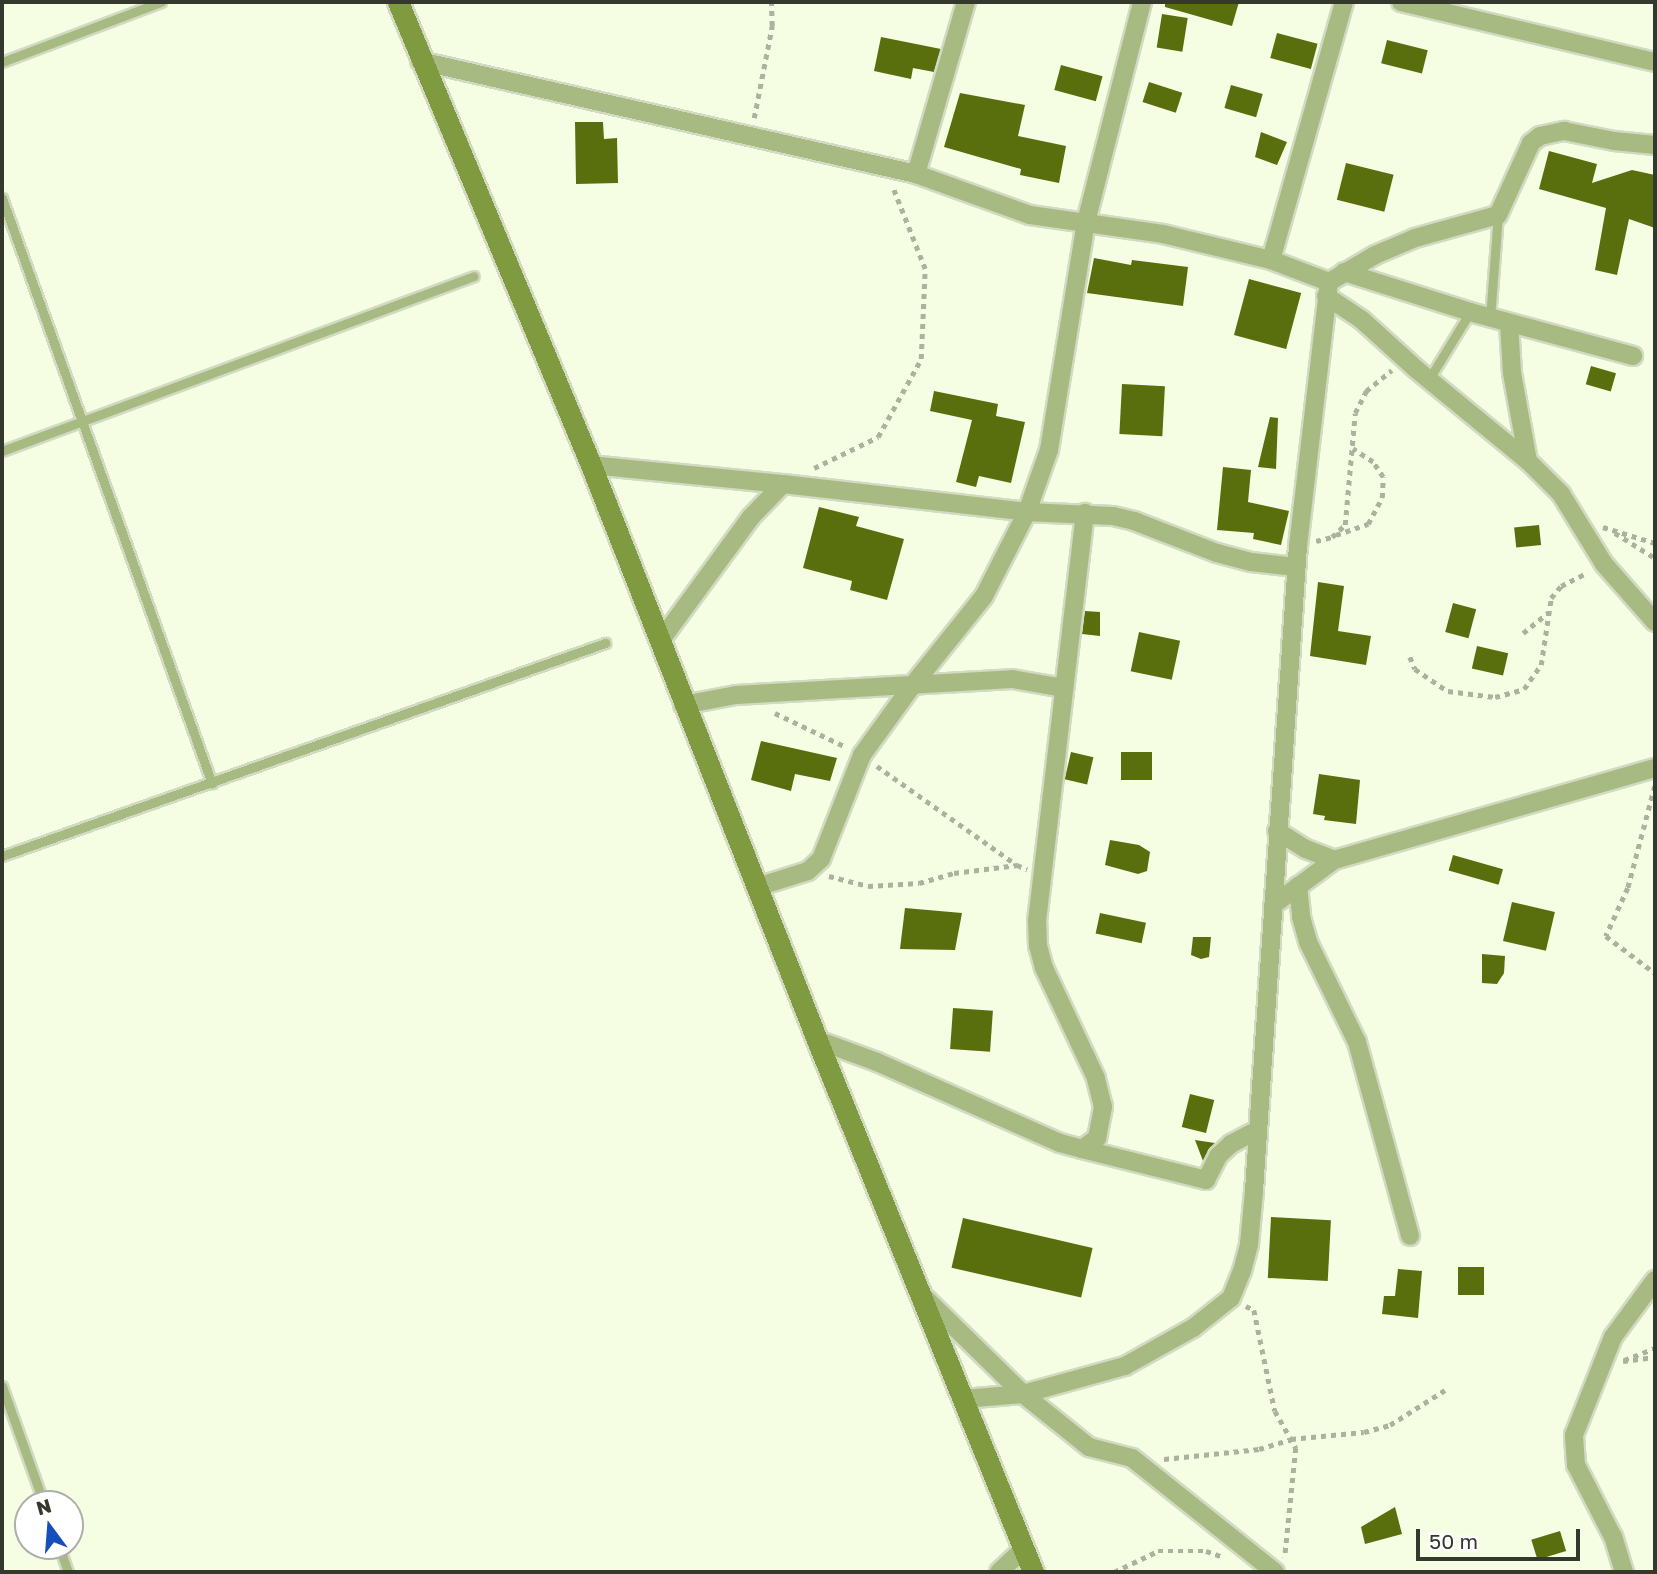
<!DOCTYPE html>
<html>
<head>
<meta charset="utf-8">
<style>
	body { margin:0 }
	#map { position:relative; width:1657px; height:1574px; overflow:hidden; background:#f5fee3; font-family:"Golos Text",sans-serif }
	div>[style] { position:absolute }
	.building>* { inset:0; background:#596f0e; transform-origin:0 0 }
	.path>* { height:4.5px; margin-top:-2.25px; transform-origin:0; background:repeating-linear-gradient(90deg,#abb29d 0 5px,transparent 0 10px) }
	.roads { filter:drop-shadow(2px 0 #d2dac2) drop-shadow(-2px 0 #d2dac2) drop-shadow(0 2px #d2dac2) drop-shadow(0 -2px #d2dac2) }
	.lane>* { height:9px; margin:-4.5px; padding:0 4.5px; transform-origin:4.5px; border-radius:4.5px; background:#a7ba81 }
	.street>* { height:18px; margin:-9px; padding:0 9px; transform-origin:9px; border-radius:9px; background:#a7ba81 }
	.secondary>* { height:21px; margin:-10.5px; padding:0 10.5px; transform-origin:10.5px; border-radius:10.5px; background:#809a3f }
	span { translate:-50% -50%; white-space:nowrap; text-align:center; line-height:1.15; -webkit-text-stroke:7px #fff; paint-order:stroke }
	.frame { position:absolute; inset:0; border:4px solid #34382d; pointer-events:none }
	.north { position:absolute; left:14px; top:1490px; width:70px; height:70px; box-sizing:border-box; background:#fff; border:2px solid #aeafab; border-radius:50%; rotate:344deg; font-size:19px; font-weight:700; line-height:28px; text-align:center; color:#34382d }
	.north::after { content:''; display:block; margin:auto; width:24px; height:32px; background:#164eba; clip-path:polygon(50% 0,100% 100%,50% 72%,0 100%) }
	.scale { position:absolute; left:1416px; top:1529px; width:164px; height:32px; box-sizing:border-box; border:4px solid #34382d; border-top:0; padding-left:9px; font-size:21px; line-height:24px; white-space:nowrap; color:#34382d; -webkit-text-stroke:5px #fff; paint-order:stroke }
</style>
</head>
<body>
<div id="map">
	<div class="building">
		<i style="clip-path:polygon(1165px 2px,1239px 2px,1232px 26px,1165px 7px)"></i>
		<i style="left:1162px;top:14px;width:26px;height:34px;rotate:9deg"></i>
		<i style="left:1277px;top:33px;width:42px;height:26px;rotate:15deg"></i>
		<i style="clip-path:polygon(881px 37px,941px 49px,934px 72px,913px 68px,911px 79px,874px 71px)"></i>
		<i style="left:1387px;top:40px;width:42px;height:24px;rotate:14deg"></i>
		<i style="left:1061px;top:65px;width:43px;height:26px;rotate:15deg"></i>
		<i style="left:1149px;top:82px;width:35px;height:21px;rotate:18deg"></i>
		<i style="left:1231px;top:85px;width:33px;height:24px;rotate:16deg"></i>
		<i style="clip-path:polygon(960px 93px,1025px 105px,1018px 136px,1066px 146px,1059px 183px,1020px 175px,1021px 169px,944px 147px)"></i>
		<i style="clip-path:polygon(575px 122px,603px 122px,604px 139px,617px 138px,618px 183px,576px 184px)"></i>
		<i style="clip-path:polygon(1261px 132px,1287px 142px,1277px 165px,1255px 157px)"></i>
		<i style="clip-path:polygon(1549px 151px,1597px 164px,1592px 183px,1632px 170px,1655px 175px,1655px 228px,1629px 219px,1617px 275px,1595px 270px,1606px 208px,1539px 189px)"></i>
		<i style="left:1346px;top:163px;width:49px;height:38px;rotate:14deg"></i>
		<i style="clip-path:polygon(1094px 258px,1131px 265px,1132px 260px,1188px 267px,1183px 306px,1087px 293px)"></i>
		<i style="left:1249px;top:279px;width:54px;height:58px;rotate:15deg"></i>
		<i style="left:1591px;top:366px;width:26px;height:19px;rotate:16deg"></i>
		<i style="left:1122px;top:384px;width:43px;height:50px;rotate:3deg"></i>
		<i style="clip-path:polygon(934px 391px,998px 404px,996px 416px,1025px 422px,1011px 483px,979px 476px,976px 487px,956px 482px,972px 420px,930px 411px)"></i>
		<i style="clip-path:polygon(1270px 417px,1278px 418px,1276px 469px,1258px 467px)"></i>
		<i style="clip-path:polygon(1223px 467px,1251px 470px,1248px 502px,1289px 511px,1281px 545px,1253px 539px,1254px 533px,1217px 530px)"></i>
		<i style="clip-path:polygon(819px 507px,859px 517px,856px 526px,904px 539px,887px 600px,850px 590px,852px 581px,803px 568px)"></i>
		<i style="left:1539px;top:525px;width:20px;height:25px;rotate:84deg"></i>
		<i style="clip-path:polygon(1318px 582px,1344px 586px,1338px 631px,1371px 636px,1366px 665px,1310px 656px)"></i>
		<i style="left:1453px;top:603px;width:24px;height:30px;rotate:15deg"></i>
		<i style="clip-path:polygon(1085px 611px,1100px 612px,1100px 636px,1082px 634px)"></i>
		<i style="left:1139px;top:632px;width:42px;height:40px;rotate:12deg"></i>
		<i style="left:1477px;top:646px;width:32px;height:23px;rotate:13deg"></i>
		<i style="clip-path:polygon(761px 741px,837px 758px,830px 781px,795px 774px,791px 791px,751px 780px)"></i>
		<i style="left:1071px;top:752px;width:23px;height:28px;rotate:13deg"></i>
		<i style="left:1121px;top:752px;width:31px;height:28px"></i>
		<i style="clip-path:polygon(1319px 774px,1360px 780px,1356px 824px,1324px 820px,1325px 816px,1313px 814px)"></i>
		<i style="clip-path:polygon(1110px 840px,1139px 845px,1150px 852px,1147px 871px,1138px 874px,1105px 865px)"></i>
		<i style="left:1453px;top:855px;width:52px;height:16px;rotate:16deg"></i>
		<i style="left:1512px;top:902px;width:44px;height:40px;rotate:13deg"></i>
		<i style="clip-path:polygon(905px 908px,962px 913px,955px 950px,900px 949px)"></i>
		<i style="left:1100px;top:913px;width:47px;height:21px;rotate:12deg"></i>
		<i style="clip-path:polygon(1193px 937px,1211px 937px,1209px 957px,1201px 959px,1191px 955px)"></i>
		<i style="clip-path:polygon(1482px 954px,1505px 956px,1504px 973px,1497px 984px,1482px 983px)"></i>
		<i style="left:953px;top:1008px;width:40px;height:41px;rotate:4deg"></i>
		<i style="left:1190px;top:1094px;width:25px;height:34px;rotate:14deg"></i>
		<i style="clip-path:polygon(1195px 1140px,1215px 1143px,1203px 1161px)"></i>
		<i style="left:1271px;top:1217px;width:60px;height:61px;rotate:3deg"></i>
		<i style="left:963px;top:1218px;width:133px;height:51px;rotate:13deg"></i>
		<i style="left:1458px;top:1267px;width:26px;height:28px"></i>
		<i style="clip-path:polygon(1398px 1269px,1422px 1271px,1418px 1318px,1382px 1314px,1384px 1296px,1395px 1296px)"></i>
		<i style="clip-path:polygon(1395px 1507px,1402px 1534px,1365px 1544px,1361px 1527px)"></i>
		<i style="left:1560px;top:1531px;width:21px;height:30px;rotate:73deg"></i>
	</div>
	<div class="path">
		<i style="left:754px;top:118px;width:94px;rotate:-78.9deg"></i>
		<i style="left:772px;top:26px;width:24px;rotate:-92deg"></i>
		<i style="left:814px;top:468px;width:71px;rotate:-25.8deg"></i>
		<i style="left:878px;top:437px;width:89px;rotate:-61.1deg"></i>
		<i style="left:921px;top:359px;width:90px;rotate:-87.5deg"></i>
		<i style="left:925px;top:269px;width:87px;rotate:-111.6deg"></i>
		<i style="left:1603px;top:527px;width:54px;rotate:17.1deg"></i>
		<i style="left:1615px;top:533px;width:47px;rotate:32deg"></i>
		<i style="left:1336px;top:535px;width:34px;rotate:-19deg"></i>
		<i style="left:1368px;top:524px;width:30px;rotate:-62deg"></i>
		<i style="left:1382px;top:498px;width:21px;rotate:-87deg"></i>
		<i style="left:1383px;top:477px;width:18px;rotate:-124deg"></i>
		<i style="left:1373px;top:462px;width:24px;rotate:-147deg"></i>
		<i style="left:1316px;top:541px;width:16px;rotate:-14deg"></i>
		<i style="left:1332px;top:537px;width:18px;rotate:-43deg"></i>
		<i style="left:1345px;top:525px;width:112px;rotate:-84.9deg"></i>
		<i style="left:1355px;top:413px;width:25px;rotate:-63deg"></i>
		<i style="left:1366px;top:391px;width:33px;rotate:-39deg"></i>
		<i style="left:1523px;top:633px;width:32px;rotate:-39deg"></i>
		<i style="left:1410px;top:657px;width:13px;rotate:67deg"></i>
		<i style="left:1415px;top:669px;width:40px;rotate:34deg"></i>
		<i style="left:1448px;top:691px;width:47px;rotate:7.3deg"></i>
		<i style="left:1495px;top:697px;width:30px;rotate:-15deg"></i>
		<i style="left:1524px;top:689px;width:29px;rotate:-55deg"></i>
		<i style="left:1541px;top:665px;width:68px;rotate:-81.5deg"></i>
		<i style="left:1551px;top:598px;width:16px;rotate:-50deg"></i>
		<i style="left:1561px;top:586px;width:30px;rotate:-27deg"></i>
		<i style="left:775px;top:713px;width:79px;rotate:25.6deg"></i>
		<i style="left:877px;top:766px;width:171px;rotate:35.3deg"></i>
		<i style="left:1655px;top:786px;width:106px;rotate:104.8deg"></i>
		<i style="left:1628px;top:888px;width:53px;rotate:114.6deg"></i>
		<i style="left:1606px;top:936px;width:61px;rotate:37.1deg"></i>
		<i style="left:829px;top:876px;width:40px;rotate:14.4deg"></i>
		<i style="left:868px;top:886px;width:51px;rotate:-3.4deg"></i>
		<i style="left:919px;top:883px;width:36px;rotate:-16deg"></i>
		<i style="left:954px;top:873px;width:64px;rotate:-7.2deg"></i>
		<i style="left:1017px;top:865px;width:11px;rotate:22deg"></i>
		<i style="left:1246px;top:1306px;width:9px;rotate:27deg"></i>
		<i style="left:1254px;top:1310px;width:103px;rotate:78.3deg"></i>
		<i style="left:1275px;top:1411px;width:43px;rotate:60.4deg"></i>
		<i style="left:1296px;top:1448px;width:110px;rotate:95.8deg"></i>
		<i style="left:1624px;top:1360px;width:33px;rotate:-21deg"></i>
		<i style="left:1623px;top:1361px;width:32px;rotate:-7deg"></i>
		<i style="left:1164px;top:1459px;width:96px;rotate:-6deg"></i>
		<i style="left:1259px;top:1449px;width:34px;rotate:-17deg"></i>
		<i style="left:1291px;top:1439px;width:73px;rotate:-5.5deg"></i>
		<i style="left:1364px;top:1432px;width:27px;rotate:-15deg"></i>
		<i style="left:1390px;top:1425px;width:65px;rotate:-32.5deg"></i>
		<i style="left:1114px;top:1572px;width:49px;rotate:-25.5deg"></i>
		<i style="left:1158px;top:1551px;width:48px"></i>
		<i style="left:1206px;top:1551px;width:18px;rotate:19deg"></i>
	</div>
	<div class="roads">
		<div class="lane">
			<i style="left:2px;top:62px;width:170px;rotate:-20.7deg"></i>
			<i style="left:2px;top:198px;width:622px;rotate:70.28deg"></i>
			<i style="left:1490px;top:318px;width:103px;rotate:-85.6deg"></i>
			<i style="left:1429px;top:379px;width:79px;rotate:-58.5deg"></i>
			<i style="left:2px;top:451px;width:503px;rotate:-20.34deg"></i>
			<i style="left:2px;top:856px;width:640px;rotate:-19.45deg"></i>
			<i style="left:2px;top:1386px;width:125px;rotate:70.4deg"></i>
			<i style="left:59px;top:1546px;width:28px;rotate:71deg"></i>
		</div>
		<div class="street">
			<i style="left:1401px;top:2px;width:261px;rotate:13.3deg"></i>
			<i style="left:420px;top:61px;width:509px;rotate:12.83deg"></i>
			<i style="left:916px;top:174px;width:121px;rotate:19.8deg"></i>
			<i style="left:1030px;top:215px;width:134px;rotate:8.1deg"></i>
			<i style="left:1163px;top:234px;width:111px;rotate:13.5deg"></i>
			<i style="left:1271px;top:260px;width:62px;rotate:20.8deg"></i>
			<i style="left:916px;top:174px;width:179px;rotate:-73.8deg"></i>
			<i style="left:1271px;top:260px;width:268px;rotate:-74.2deg"></i>
			<i style="left:1344px;top:272px;width:132px;rotate:17.6deg"></i>
			<i style="left:1470px;top:312px;width:169px;rotate:15.1deg"></i>
			<i style="left:1326px;top:296px;width:43px;rotate:33.7deg"></i>
			<i style="left:1362px;top:320px;width:73px;rotate:42.2deg"></i>
			<i style="left:1416px;top:369px;width:145px;rotate:39.4deg"></i>
			<i style="left:1528px;top:461px;width:47px;rotate:45deg"></i>
			<i style="left:1561px;top:494px;width:82px;rotate:58.4deg"></i>
			<i style="left:1604px;top:564px;width:77px;rotate:48.7deg"></i>
			<i style="left:1509px;top:323px;width:50px;rotate:86.6deg"></i>
			<i style="left:1512px;top:373px;width:89px;rotate:79.7deg"></i>
			<i style="left:591px;top:465px;width:193px;rotate:5.7deg"></i>
			<i style="left:661px;top:640px;width:152px;rotate:-53.8deg"></i>
			<i style="left:751px;top:517px;width:46px;rotate:-45.9deg"></i>
			<i style="left:783px;top:484px;width:246px;rotate:6.5deg"></i>
			<i style="left:1027px;top:512px;width:86px;rotate:2.7deg"></i>
			<i style="left:1113px;top:516px;width:22px;rotate:13deg"></i>
			<i style="left:1134px;top:521px;width:89px;rotate:21.1deg"></i>
			<i style="left:1217px;top:553px;width:35px;rotate:15deg"></i>
			<i style="left:1251px;top:562px;width:45px;rotate:6.3deg"></i>
			<i style="left:683px;top:705px;width:54px;rotate:-10.7deg"></i>
			<i style="left:736px;top:695px;width:276px;rotate:-3.3deg"></i>
			<i style="left:1012px;top:679px;width:53px;rotate:9.8deg"></i>
			<i style="left:1277px;top:831px;width:34px;rotate:32deg"></i>
			<i style="left:1306px;top:849px;width:30px;rotate:21deg"></i>
			<i style="left:1298px;top:886px;width:31px;rotate:84deg"></i>
			<i style="left:1301px;top:917px;width:26px;rotate:74deg"></i>
			<i style="left:1308px;top:942px;width:111px;rotate:63.9deg"></i>
			<i style="left:1357px;top:1042px;width:201px;rotate:74.7deg"></i>
			<i style="left:757px;top:887px;width:53px;rotate:-17.4deg"></i>
			<i style="left:808px;top:871px;width:18px;rotate:-43deg"></i>
			<i style="left:821px;top:859px;width:112px;rotate:-68.5deg"></i>
			<i style="left:862px;top:755px;width:85px;rotate:-54.1deg"></i>
			<i style="left:912px;top:686px;width:115px;rotate:-51.3deg"></i>
			<i style="left:984px;top:596px;width:94px;rotate:-62.9deg"></i>
			<i style="left:1027px;top:512px;width:66px;rotate:-70.5deg"></i>
			<i style="left:1049px;top:450px;width:231px;rotate:-80.8deg"></i>
			<i style="left:1086px;top:222px;width:227px;rotate:-75.7deg"></i>
			<i style="left:1273px;top:905px;width:76px;rotate:-36.4deg"></i>
			<i style="left:1334px;top:860px;width:334px;rotate:-16deg"></i>
			<i style="left:817px;top:1040px;width:64px;rotate:20.1deg"></i>
			<i style="left:877px;top:1062px;width:200px;rotate:23.9deg"></i>
			<i style="left:1060px;top:1143px;width:23px;rotate:15deg"></i>
			<i style="left:1082px;top:1149px;width:19px;rotate:-36deg"></i>
			<i style="left:1097px;top:1138px;width:32px;rotate:-79deg"></i>
			<i style="left:1103px;top:1107px;width:30px;rotate:-104deg"></i>
			<i style="left:1096px;top:1078px;width:122px;rotate:-115.3deg"></i>
			<i style="left:1044px;top:968px;width:23px;rotate:-105deg"></i>
			<i style="left:1038px;top:946px;width:25px;rotate:-92deg"></i>
			<i style="left:1037px;top:921px;width:411px;rotate:-83.3deg"></i>
			<i style="left:1082px;top:1149px;width:128px;rotate:14deg"></i>
			<i style="left:1206px;top:1180px;width:27px;rotate:-63deg"></i>
			<i style="left:1218px;top:1156px;width:18px;rotate:-43deg"></i>
			<i style="left:1231px;top:1144px;width:21px;rotate:-28deg"></i>
			<i style="left:1250px;top:1134px;width:7px;rotate:16deg"></i>
			<i style="left:923px;top:1296px;width:140px;rotate:44.4deg"></i>
			<i style="left:1023px;top:1394px;width:85px;rotate:38.8deg"></i>
			<i style="left:1089px;top:1447px;width:44px;rotate:14.3deg"></i>
			<i style="left:1132px;top:1458px;width:183px;rotate:38.6deg"></i>
			<i style="left:963px;top:1399px;width:60px;rotate:-4.8deg"></i>
			<i style="left:1023px;top:1394px;width:106px;rotate:-15.4deg"></i>
			<i style="left:1125px;top:1366px;width:78px;rotate:-29.2deg"></i>
			<i style="left:1193px;top:1328px;width:48px;rotate:-38.3deg"></i>
			<i style="left:1231px;top:1298px;width:29px;rotate:-68deg"></i>
			<i style="left:1242px;top:1271px;width:28px;rotate:-75deg"></i>
			<i style="left:1249px;top:1244px;width:53px;rotate:-84.6deg"></i>
			<i style="left:1254px;top:1191px;width:646px;rotate:-86.1deg"></i>
			<i style="left:1298px;top:546px;width:266px;rotate:-83.3deg"></i>
			<i style="left:1329px;top:282px;width:53px;rotate:-30.4deg"></i>
			<i style="left:1375px;top:255px;width:43px;rotate:-23deg"></i>
			<i style="left:1415px;top:238px;width:86px;rotate:-15.5deg"></i>
			<i style="left:1498px;top:215px;width:79px;rotate:-65.4deg"></i>
			<i style="left:1531px;top:143px;width:11px;rotate:-38deg"></i>
			<i style="left:1540px;top:136px;width:25px;rotate:-12deg"></i>
			<i style="left:1564px;top:131px;width:51px;rotate:11.3deg"></i>
			<i style="left:1614px;top:141px;width:41px;rotate:5.6deg"></i>
			<i style="left:999px;top:1572px;width:34px;rotate:-43deg"></i>
			<i style="left:1624px;top:1572px;width:37px;rotate:-107deg"></i>
			<i style="left:1613px;top:1537px;width:81px;rotate:-117.2deg"></i>
			<i style="left:1576px;top:1465px;width:30px;rotate:-94deg"></i>
			<i style="left:1574px;top:1435px;width:105px;rotate:-68.3deg"></i>
			<i style="left:1613px;top:1337px;width:71px;rotate:-53.6deg"></i>
		</div>
		<div class="secondary">
			<i style="left:398px;top:2px;width:502px;rotate:67.37deg"></i>
			<i style="left:591px;top:465px;width:618px;rotate:68.54deg"></i>
			<i style="left:817px;top:1040px;width:574px;rotate:67.9deg"></i>
		</div>
	</div>
	<div class="frame"></div>
	<div class="north">N</div>
	<div class="scale">50 m</div>
</div>
</body>
</html>
